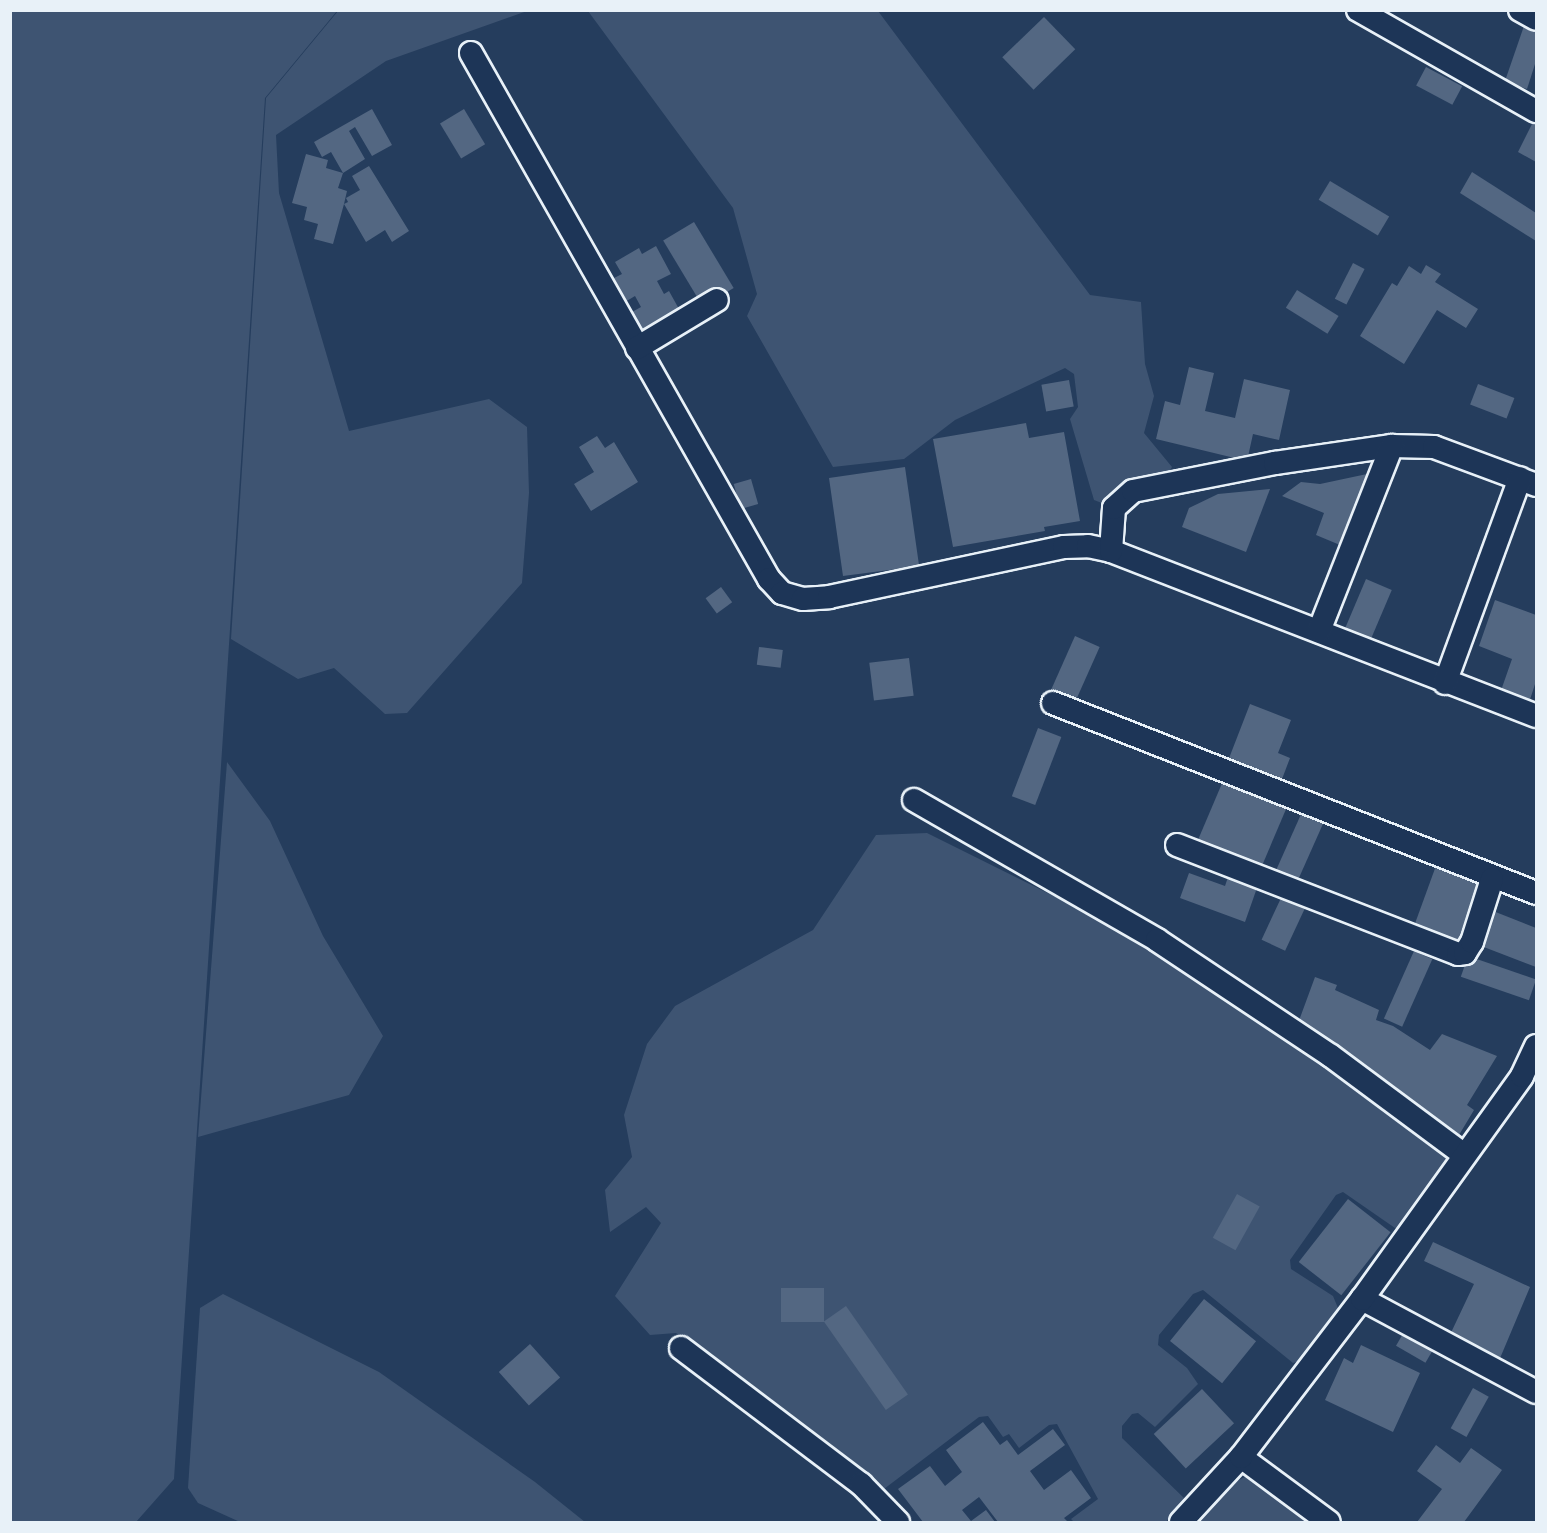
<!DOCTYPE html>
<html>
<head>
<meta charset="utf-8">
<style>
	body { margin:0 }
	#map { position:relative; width:1547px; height:1533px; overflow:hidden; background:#253d5d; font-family:Itim,sans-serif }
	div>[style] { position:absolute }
	.green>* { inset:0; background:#3e5472 }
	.building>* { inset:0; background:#536782; transform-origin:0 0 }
	.roads { filter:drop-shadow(2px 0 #e8f1f8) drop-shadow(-2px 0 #e8f1f8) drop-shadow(0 2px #e8f1f8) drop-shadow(0 -2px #e8f1f8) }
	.street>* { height:22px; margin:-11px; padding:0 11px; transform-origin:11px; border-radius:11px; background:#1d3557 }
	span { translate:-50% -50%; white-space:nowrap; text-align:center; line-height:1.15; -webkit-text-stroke:4.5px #1d3557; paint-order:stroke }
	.frame { position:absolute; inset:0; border:12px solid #e8f1f8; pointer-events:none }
</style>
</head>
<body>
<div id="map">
	<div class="green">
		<i style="clip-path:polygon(10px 11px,337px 11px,265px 98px,174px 1479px,136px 1522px,11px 1522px)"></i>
		<i style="clip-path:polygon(338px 11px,527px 11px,386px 61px,276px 135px,279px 193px,349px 431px,489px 399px,527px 427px,529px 493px,522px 583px,407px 713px,385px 714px,334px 668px,298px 679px,231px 639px,266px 98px)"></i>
		<i style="clip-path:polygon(588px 11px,878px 11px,1090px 295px,1141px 302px,1145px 364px,1154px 396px,1144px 433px,1172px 467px,1167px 476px,1107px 505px,1094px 500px,1070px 419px,1078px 407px,1074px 374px,1065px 368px,955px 420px,904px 459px,833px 467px,747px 316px,757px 294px,733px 208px)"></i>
		<i style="clip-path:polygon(227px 762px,270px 821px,323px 936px,383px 1036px,349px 1095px,198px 1137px)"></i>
		<i style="clip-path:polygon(927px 833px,1152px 945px,1452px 1152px,1452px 1161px,1403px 1226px,1395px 1228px,1343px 1192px,1336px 1195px,1290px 1260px,1291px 1269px,1333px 1296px,1338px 1308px,1304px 1360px,1293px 1363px,1203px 1290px,1193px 1294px,1159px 1335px,1158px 1345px,1187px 1368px,1198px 1384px,1155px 1427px,1138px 1413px,1132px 1414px,1122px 1426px,1122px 1438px,1184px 1498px,1166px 1522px,1074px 1522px,1071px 1519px,1098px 1499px,1057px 1424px,1049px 1425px,1019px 1448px,1009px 1434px,1003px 1437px,988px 1416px,979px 1417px,880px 1492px,868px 1475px,676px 1333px,650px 1335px,615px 1296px,661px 1223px,646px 1207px,610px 1232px,605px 1190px,632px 1157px,624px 1115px,647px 1044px,675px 1006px,813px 930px,876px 835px)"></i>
		<i style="clip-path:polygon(223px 1294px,379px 1372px,535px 1482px,585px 1522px,240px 1522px,198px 1503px,188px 1488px,200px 1308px)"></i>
		<i style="clip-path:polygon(1245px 1477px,1311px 1522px,1195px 1522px,1226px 1486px)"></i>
	</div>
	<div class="building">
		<i style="left:1044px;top:17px;width:45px;height:58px;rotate:46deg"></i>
		<i style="clip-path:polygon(1525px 23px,1536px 27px,1536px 61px,1527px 89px,1505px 81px)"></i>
		<i style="left:1426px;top:67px;width:41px;height:21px;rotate:28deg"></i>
		<i style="clip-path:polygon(372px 109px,392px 145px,372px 156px,355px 127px,349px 131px,365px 159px,343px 173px,331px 152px,322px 157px,314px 142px)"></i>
		<i style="left:464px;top:109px;width:41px;height:28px;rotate:59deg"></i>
		<i style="clip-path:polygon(1536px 116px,1536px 162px,1518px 152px)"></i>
		<i style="clip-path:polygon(306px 154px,328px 160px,326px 168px,343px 173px,338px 188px,347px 191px,344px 204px,348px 202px,346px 198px,360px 190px,352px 176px,369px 166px,409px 231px,392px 242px,385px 230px,366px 242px,344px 204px,333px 244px,314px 239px,318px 224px,304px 220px,307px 207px,292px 203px)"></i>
		<i style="clip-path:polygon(1472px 172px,1536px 213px,1536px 241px,1460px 193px)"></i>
		<i style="left:1330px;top:181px;width:69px;height:22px;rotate:31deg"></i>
		<i style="left:694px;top:222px;width:77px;height:36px;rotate:59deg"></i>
		<i style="clip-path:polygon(656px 246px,671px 274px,657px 281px,664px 294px,669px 291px,684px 318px,647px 338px,632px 312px,641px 307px,635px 296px,625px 302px,612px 279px,622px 274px,615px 262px,639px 248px,642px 254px)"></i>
		<i style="left:1353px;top:263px;width:13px;height:40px;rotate:27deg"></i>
		<i style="clip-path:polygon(1426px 265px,1441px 274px,1435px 282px,1478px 309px,1466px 328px,1437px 310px,1404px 364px,1360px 336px,1392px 283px,1397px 286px,1409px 266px,1421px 274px)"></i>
		<i style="left:1297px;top:290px;width:49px;height:21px;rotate:32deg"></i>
		<i style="clip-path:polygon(1189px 367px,1214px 373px,1205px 411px,1235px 418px,1244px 379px,1290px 390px,1279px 440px,1253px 434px,1247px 461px,1156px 439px,1165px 401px,1180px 405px)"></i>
		<i style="left:1069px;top:380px;width:27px;height:28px;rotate:80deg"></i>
		<i style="left:1478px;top:384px;width:39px;height:22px;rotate:21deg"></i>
		<i style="clip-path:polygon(1026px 423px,1029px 438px,1064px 432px,1080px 521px,1044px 527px,1045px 531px,953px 547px,933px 439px)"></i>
		<i style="clip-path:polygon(597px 436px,605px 448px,614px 442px,638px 482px,591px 511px,574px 484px,594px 472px,579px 447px)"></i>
		<i style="clip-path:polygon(905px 467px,920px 572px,898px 576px,897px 569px,843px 576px,829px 478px)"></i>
		<i style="clip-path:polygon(1367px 474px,1340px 545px,1316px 535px,1324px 513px,1282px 496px,1301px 482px,1320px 484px)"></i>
		<i style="left:751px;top:479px;width:26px;height:18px;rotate:74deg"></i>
		<i style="clip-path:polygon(1270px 489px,1246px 552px,1182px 527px,1189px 508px,1218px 494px)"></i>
		<i style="left:1366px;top:579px;width:28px;height:61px;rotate:23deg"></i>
		<i style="left:721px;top:587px;width:19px;height:19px;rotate:54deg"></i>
		<i style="clip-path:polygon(1495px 600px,1536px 615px,1536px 681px,1527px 709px,1498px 699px,1512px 659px,1479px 646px)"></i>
		<i style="left:1075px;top:636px;width:27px;height:62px;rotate:24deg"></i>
		<i style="left:759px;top:647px;width:24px;height:18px;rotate:7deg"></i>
		<i style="left:909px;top:658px;width:38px;height:40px;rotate:83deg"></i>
		<i style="clip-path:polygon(1250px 704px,1291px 720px,1278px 753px,1290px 758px,1279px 787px,1226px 766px)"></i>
		<i style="left:1038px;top:728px;width:25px;height:73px;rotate:21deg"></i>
		<i style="left:1223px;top:781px;width:69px;height:66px;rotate:23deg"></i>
		<i style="left:1302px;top:812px;width:24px;height:64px;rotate:24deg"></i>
		<i style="left:1437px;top:863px;width:46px;height:68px;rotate:20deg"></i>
		<i style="clip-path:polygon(1189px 873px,1225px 886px,1229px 874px,1258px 885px,1245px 922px,1180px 898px)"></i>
		<i style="left:1281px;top:898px;width:26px;height:46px;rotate:25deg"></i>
		<i style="clip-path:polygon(1488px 909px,1536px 928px,1536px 967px,1476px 944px)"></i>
		<i style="left:1414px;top:951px;width:20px;height:74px;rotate:24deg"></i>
		<i style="left:1468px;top:956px;width:72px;height:22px;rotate:19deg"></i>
		<i style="clip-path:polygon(1315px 977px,1337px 985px,1335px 990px,1379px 1010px,1376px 1020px,1393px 1026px,1430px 1050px,1442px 1034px,1497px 1056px,1467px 1105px,1474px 1110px,1459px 1135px,1373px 1081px,1358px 1069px,1360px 1063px,1317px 1041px,1319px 1035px,1297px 1026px)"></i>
		<i style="left:1237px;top:1194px;width:26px;height:50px;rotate:29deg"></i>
		<i style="left:1348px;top:1199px;width:54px;height:80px;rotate:38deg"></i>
		<i style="clip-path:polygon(1433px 1242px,1530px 1287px,1498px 1363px,1448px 1339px,1474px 1284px,1424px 1261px)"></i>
		<i style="left:824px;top:1288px;width:34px;height:43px;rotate:90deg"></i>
		<i style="left:1204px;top:1299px;width:67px;height:54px;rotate:39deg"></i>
		<i style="left:846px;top:1306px;width:108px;height:27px;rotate:55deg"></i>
		<i style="left:1404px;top:1332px;width:34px;height:16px;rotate:30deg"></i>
		<i style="left:530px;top:1344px;width:45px;height:42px;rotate:48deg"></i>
		<i style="clip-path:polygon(1361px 1345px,1420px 1373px,1393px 1432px,1325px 1400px,1344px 1358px,1353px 1363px)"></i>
		<i style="left:1473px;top:1388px;width:18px;height:46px;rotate:29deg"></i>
		<i style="left:1202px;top:1389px;width:47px;height:66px;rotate:47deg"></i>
		<i style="clip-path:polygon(983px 1422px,1000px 1445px,1007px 1440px,1018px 1455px,1053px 1429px,1065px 1445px,1030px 1471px,1044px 1490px,1071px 1470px,1091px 1498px,1064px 1518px,1068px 1522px,998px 1522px,979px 1497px,962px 1510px,971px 1521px,986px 1510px,995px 1522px,923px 1522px,898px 1489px,930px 1466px,945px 1486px,962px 1472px,946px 1450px)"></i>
		<i style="clip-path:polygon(1436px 1445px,1460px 1463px,1471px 1448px,1502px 1470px,1464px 1522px,1417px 1522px,1442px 1489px,1417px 1471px)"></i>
	</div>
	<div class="roads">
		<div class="street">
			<i style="left:1358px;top:10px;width:205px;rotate:29.6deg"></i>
			<i style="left:1520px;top:10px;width:18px;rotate:29deg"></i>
			<i style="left:471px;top:53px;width:605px;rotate:60.47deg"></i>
			<i style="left:769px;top:579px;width:19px;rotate:47deg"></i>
			<i style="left:782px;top:593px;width:22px;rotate:16deg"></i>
			<i style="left:803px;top:599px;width:26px;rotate:-4deg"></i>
			<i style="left:829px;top:597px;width:240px;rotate:-12deg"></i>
			<i style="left:1064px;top:547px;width:24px;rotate:-2deg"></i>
			<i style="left:1088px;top:546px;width:24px;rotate:12deg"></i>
			<i style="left:1111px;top:551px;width:456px;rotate:21.2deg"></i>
			<i style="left:637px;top:348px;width:93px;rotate:-31deg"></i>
			<i style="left:1111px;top:551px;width:43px;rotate:-86deg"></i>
			<i style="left:1114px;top:508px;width:25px;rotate:-42deg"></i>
			<i style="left:1133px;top:491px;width:145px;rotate:-11.2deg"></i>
			<i style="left:1275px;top:463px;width:118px;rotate:-8.3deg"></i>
			<i style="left:1392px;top:446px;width:42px;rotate:1.4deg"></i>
			<i style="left:1434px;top:447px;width:109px;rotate:20.4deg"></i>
			<i style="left:1319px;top:631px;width:199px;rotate:-68.5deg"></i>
			<i style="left:1445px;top:683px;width:218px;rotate:-69.9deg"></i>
			<i style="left:1053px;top:703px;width:519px;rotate:21.47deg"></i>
			<i style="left:914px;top:800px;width:280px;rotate:29.9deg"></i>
			<i style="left:1157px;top:940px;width:209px;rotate:33.7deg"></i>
			<i style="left:1331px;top:1056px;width:164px;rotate:36.6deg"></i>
			<i style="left:1177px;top:845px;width:301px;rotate:21.2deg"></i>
			<i style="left:1458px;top:954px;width:7px;rotate:-8deg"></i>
			<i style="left:1465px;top:953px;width:13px;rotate:-58deg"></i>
			<i style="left:1472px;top:942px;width:66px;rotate:-72.4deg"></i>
			<i style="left:1362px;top:1299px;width:197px;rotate:28.1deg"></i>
			<i style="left:681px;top:1348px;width:226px;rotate:37.1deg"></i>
			<i style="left:861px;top:1484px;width:53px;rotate:45.8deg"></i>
			<i style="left:1241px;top:1457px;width:109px;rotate:36.5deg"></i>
			<i style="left:1181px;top:1522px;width:88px;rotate:-47.3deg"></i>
			<i style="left:1241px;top:1457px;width:199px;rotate:-52.6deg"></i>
			<i style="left:1362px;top:1299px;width:274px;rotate:-54.3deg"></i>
			<i style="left:1522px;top:1076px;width:33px;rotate:-65deg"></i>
		</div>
	</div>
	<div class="frame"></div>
</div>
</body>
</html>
